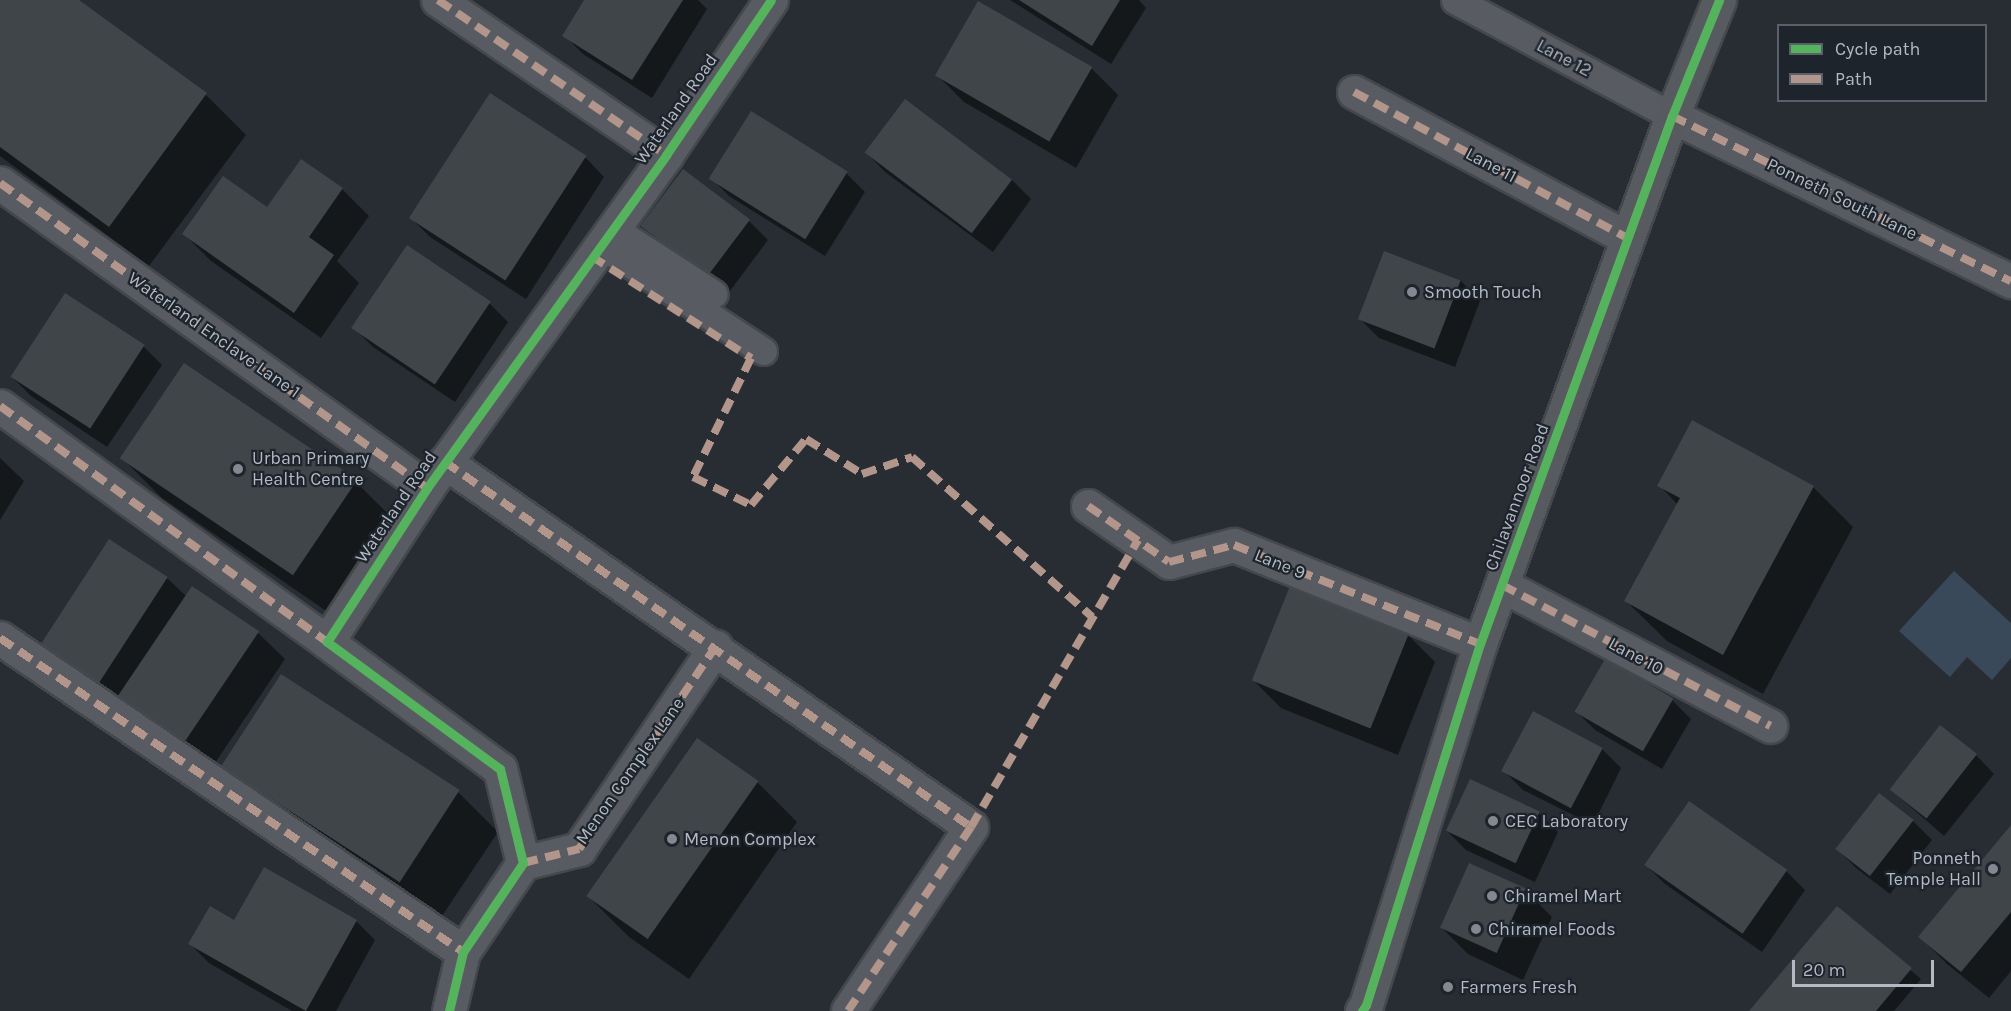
<!DOCTYPE html>
<html>
<head>
<meta charset="utf-8">
<style>
	body { margin:0 }
	#map { position:relative; width:2011px; height:1011px; overflow:hidden; background:#282d33; font-family:Karla,sans-serif }
	div>[style] { position:absolute }
	.water>* { inset:0; background:#3a495a }
	.shadow>* { inset:0; background:#0007 }
	.building>* { inset:0; background:#404549; transform-origin:0 0 }
	.roads { filter:drop-shadow(2px 0 #44484c) drop-shadow(-2px 0 #44484c) drop-shadow(0 2px #44484c) drop-shadow(0 -2px #44484c) }
	.lane>* { height:27px; margin:-13.5px; padding:0 13.5px; transform-origin:13.5px; border-radius:13.5px; background:#585c62 }
	.street>* { height:33px; margin:-16.5px; padding:0 16.5px; transform-origin:16.5px; border-radius:16.5px; background:#585c62 }
	.secondary>* { height:33px; margin:-16.5px; padding:0 16.5px; transform-origin:16.5px; border-radius:16.5px; background:#575a5f }
	.quiet>* { height:8px; margin-top:-4px; transform-origin:0; background:repeating-linear-gradient(90deg,#b2968c 0 15px,transparent 0 23px) }
	.cycleway>* { height:9px; margin:-4.5px; padding:0 4.5px; transform-origin:4.5px; border-radius:4.5px; background:#56b35d }
	.dots>* { width:16px; height:16px; translate:-50% -50%; box-sizing:border-box; border:3px solid #1d242c; border-radius:50% }
	span { translate:-50% -50%; white-space:nowrap; text-align:center; line-height:1.15; -webkit-text-stroke:4.5px #1d242c; paint-order:stroke }
	.street-label { font-size:18px; color:#b3bac4 }
	.poi-label { font-size:18px; color:#b3bac4 }
	.left { translate:0 -50%; text-align:left }
	.right { translate:-100% -50%; text-align:right }
	.legend { position:absolute; left:1777px; top:24px; width:210px; height:78px; box-sizing:border-box; background:#1d242c; border:2px solid #596069; margin:0; padding:8px 10px; list-style:none; font-size:18px; color:#b3bac4 }
	.legend li { display:flex; align-items:center; gap:12px; height:30px }
	.legend b { width:30px; border:2px solid #596069 }
	.scale { position:absolute; left:1792px; top:960px; width:142px; height:27px; box-sizing:border-box; border:3px solid #b3bac4; border-top:0; padding-left:8px; font-size:18px; line-height:21px; white-space:nowrap; color:#b3bac4; -webkit-text-stroke:4px #1d242c; paint-order:stroke }
</style>
</head>
<body>
<div id="map">
	<div class="water">
		<i style="clip-path:polygon(1954px 571px,2011px 623px,2011px 658px,1992px 680px,1967px 657px,1950px 677px,1899px 631px)"></i>
	</div>
	<div class="shadow">
		<i style="clip-path:polygon(0 0,76px 0,206px 95px,246px 135px,149px 266px,0 156px)"></i>
		<i style="clip-path:polygon(586px 0,698px 0,707px 9px,652px 98px,583px 54px,564px 35px)"></i>
		<i style="clip-path:polygon(1010px 0,1139px 0,1146px 8px,1111px 64px)"></i>
		<i style="clip-path:polygon(1091px 68px,1118px 95px,1076px 168px,964px 102px,937px 75px)"></i>
		<i style="clip-path:polygon(490px 95px,586px 158px,604px 177px,526px 299px,430px 237px,411px 218px)"></i>
		<i style="clip-path:polygon(905px 101px,1012px 180px,1031px 199px,993px 252px,885px 172px,867px 153px)"></i>
		<i style="clip-path:polygon(683px 171px,749px 221px,768px 240px,727px 295px,661px 244px,642px 225px)"></i>
		<i style="clip-path:polygon(846px 173px,865px 192px,825px 256px,729px 196px,710px 177px)"></i>
		<i style="clip-path:polygon(342px 189px,369px 216px,337px 261px,359px 283px,321px 338px,211px 261px,184px 234px)"></i>
		<i style="clip-path:polygon(1385px 253px,1461px 281px,1480px 301px,1455px 367px,1379px 338px,1360px 319px)"></i>
		<i style="clip-path:polygon(489px 303px,508px 322px,455px 402px,373px 347px,354px 328px)"></i>
		<i style="clip-path:polygon(143px 346px,162px 365px,107px 447px,31px 396px,12px 377px)"></i>
		<i style="clip-path:polygon(0 458px,24px 481px,0 520px)"></i>
		<i style="clip-path:polygon(122px 458px,356px 482px,396px 522px,332px 615px,162px 498px)"></i>
		<i style="clip-path:polygon(1659px 485px,1813px 487px,1853px 527px,1763px 694px,1667px 641px,1626px 601px,1678px 505px)"></i>
		<i style="clip-path:polygon(167px 578px,187px 597px,193px 588px,258px 633px,285px 659px,209px 772px,62px 665px,43px 646px)"></i>
		<i style="clip-path:polygon(1408px 635px,1435px 662px,1398px 755px,1281px 708px,1254px 681px)"></i>
		<i style="clip-path:polygon(1672px 700px,1691px 719px,1662px 769px,1595px 730px,1576px 711px)"></i>
		<i style="clip-path:polygon(1602px 749px,1621px 768px,1593px 825px,1523px 790px,1504px 771px)"></i>
		<i style="clip-path:polygon(1976px 755px,1994px 774px,1944px 836px,1890px 789px)"></i>
		<i style="clip-path:polygon(222px 765px,458px 792px,498px 832px,438px 922px,263px 805px)"></i>
		<i style="clip-path:polygon(757px 782px,797px 822px,689px 979px,629px 937px,589px 897px)"></i>
		<i style="clip-path:polygon(1539px 813px,1558px 832px,1535px 882px,1466px 850px,1447px 831px)"></i>
		<i style="clip-path:polygon(1913px 821px,1932px 840px,1890px 894px,1856px 868px,1837px 849px)"></i>
		<i style="clip-path:polygon(2011px 828px,2011px 971px,1989px 998px,1947px 964px,1920px 937px)"></i>
		<i style="clip-path:polygon(1646px 865px,1786px 871px,1805px 890px,1762px 952px,1665px 884px)"></i>
		<i style="clip-path:polygon(1525px 890px,1552px 917px,1523px 980px,1468px 954px,1441px 927px)"></i>
		<i style="clip-path:polygon(1837px 908px,1921px 979px,1894px 1011px,1751px 1011px)"></i>
		<i style="clip-path:polygon(356px 921px,375px 940px,336px 1011px,292px 1011px,209px 963px,190px 944px,234px 922px)"></i>
	</div>
	<div class="building">
		<i style="clip-path:polygon(0 0,79px 0,207px 93px,109px 227px,0 147px)"></i>
		<i style="clip-path:polygon(584px 0,683px 0,632px 80px,562px 36px)"></i>
		<i style="clip-path:polygon(1019px 0,1120px 0,1092px 46px)"></i>
		<i style="left:978px;top:1px;width:132px;height:86px;rotate:30deg"></i>
		<i style="left:490px;top:93px;width:115px;height:149px;rotate:33deg"></i>
		<i style="left:905px;top:99px;width:134px;height:67px;rotate:37deg"></i>
		<i style="left:751px;top:111px;width:114px;height:80px;rotate:32deg"></i>
		<i style="clip-path:polygon(301px 159px,343px 188px,309px 237px,334px 255px,294px 313px,182px 234px,223px 176px,267px 207px)"></i>
		<i style="left:683px;top:169px;width:84px;height:71px;rotate:37deg"></i>
		<i style="left:407px;top:245px;width:101px;height:100px;rotate:34deg"></i>
		<i style="left:1384px;top:251px;width:82px;height:73px;rotate:21deg"></i>
		<i style="left:65px;top:293px;width:95px;height:100px;rotate:33deg"></i>
		<i style="left:184px;top:363px;width:209px;height:115px;rotate:34deg"></i>
		<i style="clip-path:polygon(1692px 420px,1814px 486px,1723px 655px,1624px 601px,1680px 498px,1657px 486px)"></i>
		<i style="left:109px;top:539px;width:70px;height:126px;rotate:33deg"></i>
		<i style="left:192px;top:586px;width:81px;height:139px;rotate:34deg"></i>
		<i style="left:1290px;top:586px;width:128px;height:102px;rotate:22deg"></i>
		<i style="left:1605px;top:659px;width:79px;height:61px;rotate:30deg"></i>
		<i style="left:281px;top:674px;width:213px;height:110px;rotate:33deg"></i>
		<i style="left:1533px;top:711px;width:79px;height:68px;rotate:28deg"></i>
		<i style="left:1940px;top:725px;width:47px;height:82px;rotate:38deg"></i>
		<i style="left:697px;top:738px;width:75px;height:193px;rotate:35deg"></i>
		<i style="left:1470px;top:779px;width:77px;height:57px;rotate:25deg"></i>
		<i style="left:1879px;top:793px;width:44px;height:71px;rotate:38deg"></i>
		<i style="left:1689px;top:801px;width:120px;height:78px;rotate:35deg"></i>
		<i style="clip-path:polygon(2011px 825px,2011px 912px,1961px 972px,1918px 937px)"></i>
		<i style="left:1469px;top:863px;width:62px;height:71px;rotate:24deg"></i>
		<i style="clip-path:polygon(264px 867px,357px 920px,306px 1011px,188px 944px,210px 906px,234px 920px)"></i>
		<i style="clip-path:polygon(1837px 906px,1912px 968px,1876px 1011px,1749px 1011px)"></i>
	</div>
	<div class="roads">
		<div class="lane">
			<i style="left:1455px;top:0;width:246px;rotate:28.1deg"></i>
			<i style="left:612px;top:228px;width:121px;rotate:32.9deg"></i>
			<i style="left:600px;top:244px;width:195px;rotate:33.3deg"></i>
		</div>
		<div class="street">
			<i style="left:438px;top:0;width:276px;rotate:34.2deg"></i>
			<i style="left:1354px;top:92px;width:310px;rotate:28.1deg"></i>
			<i style="left:1672px;top:116px;width:377px;rotate:26deg"></i>
			<i style="left:0;top:183px;width:525px;rotate:35.54deg"></i>
			<i style="left:0;top:406px;width:403px;rotate:35.8deg"></i>
			<i style="left:445px;top:462px;width:640px;rotate:34.76deg"></i>
			<i style="left:971px;top:827px;width:221px;rotate:123.8deg"></i>
			<i style="left:1088px;top:506px;width:98px;rotate:34.7deg"></i>
			<i style="left:1169px;top:562px;width:67px;rotate:-14.7deg"></i>
			<i style="left:1234px;top:545px;width:265px;rotate:21.9deg"></i>
			<i style="left:1502px;top:585px;width:303px;rotate:27.7deg"></i>
			<i style="left:0;top:638px;width:559px;rotate:34.14deg"></i>
			<i style="left:523px;top:863px;width:58px;rotate:-14deg"></i>
			<i style="left:579px;top:849px;width:244px;rotate:-56deg"></i>
			<i style="left:449px;top:1011px;width:61px;rotate:-76.7deg"></i>
			<i style="left:463px;top:952px;width:107px;rotate:-56deg"></i>
			<i style="left:523px;top:863px;width:97px;rotate:-103.7deg"></i>
			<i style="left:500px;top:769px;width:215px;rotate:-143.7deg"></i>
			<i style="left:327px;top:642px;width:184px;rotate:-57deg"></i>
			<i style="left:427px;top:488px;width:410px;rotate:-54.3deg"></i>
			<i style="left:666px;top:155px;width:187px;rotate:-55.9deg"></i>
		</div>
		<div class="secondary">
			<i style="left:1362px;top:1011px;width:7px;rotate:-56deg"></i>
			<i style="left:1366px;top:1005px;width:379px;rotate:-72.5deg"></i>
			<i style="left:1480px;top:644px;width:562px;rotate:-70.02deg"></i>
			<i style="left:1672px;top:116px;width:125px;rotate:-67.9deg"></i>
		</div>
	</div>
	<div class="quiet">
		<i style="left:438px;top:0;width:276px;rotate:34.2deg"></i>
		<i style="left:1354px;top:92px;width:310px;rotate:28.1deg"></i>
		<i style="left:1672px;top:116px;width:377px;rotate:26deg"></i>
		<i style="left:0;top:183px;width:525px;rotate:35.54deg"></i>
		<i style="left:591px;top:256px;width:190px;rotate:32.5deg"></i>
		<i style="left:751px;top:358px;width:132px;rotate:116deg"></i>
		<i style="left:693px;top:477px;width:64px;rotate:25.8deg"></i>
		<i style="left:751px;top:505px;width:86px;rotate:-50.2deg"></i>
		<i style="left:806px;top:439px;width:66px;rotate:32deg"></i>
		<i style="left:862px;top:474px;width:53px;rotate:-18.8deg"></i>
		<i style="left:912px;top:457px;width:241px;rotate:41.6deg"></i>
		<i style="left:0;top:406px;width:403px;rotate:35.8deg"></i>
		<i style="left:445px;top:462px;width:640px;rotate:34.76deg"></i>
		<i style="left:971px;top:827px;width:221px;rotate:123.8deg"></i>
		<i style="left:1088px;top:506px;width:98px;rotate:34.7deg"></i>
		<i style="left:1169px;top:562px;width:67px;rotate:-14.7deg"></i>
		<i style="left:1234px;top:545px;width:265px;rotate:21.9deg"></i>
		<i style="left:1502px;top:585px;width:303px;rotate:27.7deg"></i>
		<i style="left:0;top:638px;width:559px;rotate:34.14deg"></i>
		<i style="left:971px;top:827px;width:332px;rotate:-59.8deg"></i>
		<i style="left:523px;top:863px;width:58px;rotate:-14deg"></i>
		<i style="left:579px;top:849px;width:244px;rotate:-56deg"></i>
	</div>
	<div class="cycleway">
		<i style="left:449px;top:1011px;width:61px;rotate:-76.7deg"></i>
		<i style="left:463px;top:952px;width:107px;rotate:-56deg"></i>
		<i style="left:523px;top:863px;width:97px;rotate:-103.7deg"></i>
		<i style="left:500px;top:769px;width:215px;rotate:-143.7deg"></i>
		<i style="left:327px;top:642px;width:184px;rotate:-57deg"></i>
		<i style="left:427px;top:488px;width:410px;rotate:-54.3deg"></i>
		<i style="left:666px;top:155px;width:187px;rotate:-55.9deg"></i>
		<i style="left:1362px;top:1011px;width:7px;rotate:-56deg"></i>
		<i style="left:1366px;top:1005px;width:379px;rotate:-72.5deg"></i>
		<i style="left:1480px;top:644px;width:562px;rotate:-70.02deg"></i>
		<i style="left:1672px;top:116px;width:125px;rotate:-67.9deg"></i>
	</div>
	<div class="dots">
		<i style="left:1412px;top:292px;background:#828991"></i>
		<i style="left:238px;top:469px;background:#828991"></i>
		<i style="left:1493px;top:821px;background:#828991"></i>
		<i style="left:672px;top:839px;background:#828991"></i>
		<i style="left:1993px;top:869px;background:#828991"></i>
		<i style="left:1492px;top:896px;background:#828991"></i>
		<i style="left:1476px;top:929px;background:#828991"></i>
		<i style="left:1448px;top:987px;background:#828991"></i>
	</div>
	<div class="street-label">
		<span style="left:1564px;top:58px;rotate:28deg">Lane 12</span>
		<span style="left:676px;top:109px;rotate:-55deg">Waterland Road</span>
		<span style="left:1491px;top:165px;rotate:28deg">Lane 11</span>
		<span style="left:1842px;top:199px;rotate:26deg">Ponneth South Lane</span>
		<span style="left:214px;top:335px;rotate:35deg">Waterland Enclave Lane 1</span>
		<span style="left:1517px;top:497px;rotate:-70deg">Chilavannoor Road</span>
		<span style="left:396px;top:507px;rotate:-56deg">Waterland Road</span>
		<span style="left:1280px;top:564px;rotate:22deg">Lane 9</span>
		<span style="left:1636px;top:656px;rotate:28deg">Lane 10</span>
		<span style="left:630px;top:771px;rotate:-55deg">Menon Complex Lane</span>
	</div>
	<div class="poi-label">
		<span class="left" style="left:1424px;top:292px">Smooth Touch</span>
		<span class="left" style="left:252px;top:469px">Urban Primary<br>Health Centre</span>
		<span class="left" style="left:1505px;top:821px">CEC Laboratory</span>
		<span class="left" style="left:684px;top:839px">Menon Complex</span>
		<span class="right" style="left:1981px;top:869px">Ponneth<br>Temple Hall</span>
		<span class="left" style="left:1504px;top:896px">Chiramel Mart</span>
		<span class="left" style="left:1488px;top:929px">Chiramel Foods</span>
		<span class="left" style="left:1460px;top:987px">Farmers Fresh</span>
	</div>
	<ul class="legend">
	<li><b style="height:8px;background:#56b35d"></b>Cycle path</li>
	<li><b style="height:8px;background:#b2968c"></b>Path</li>
	</ul>
	<div class="scale">20 m</div>
</div>
</body>
</html>
